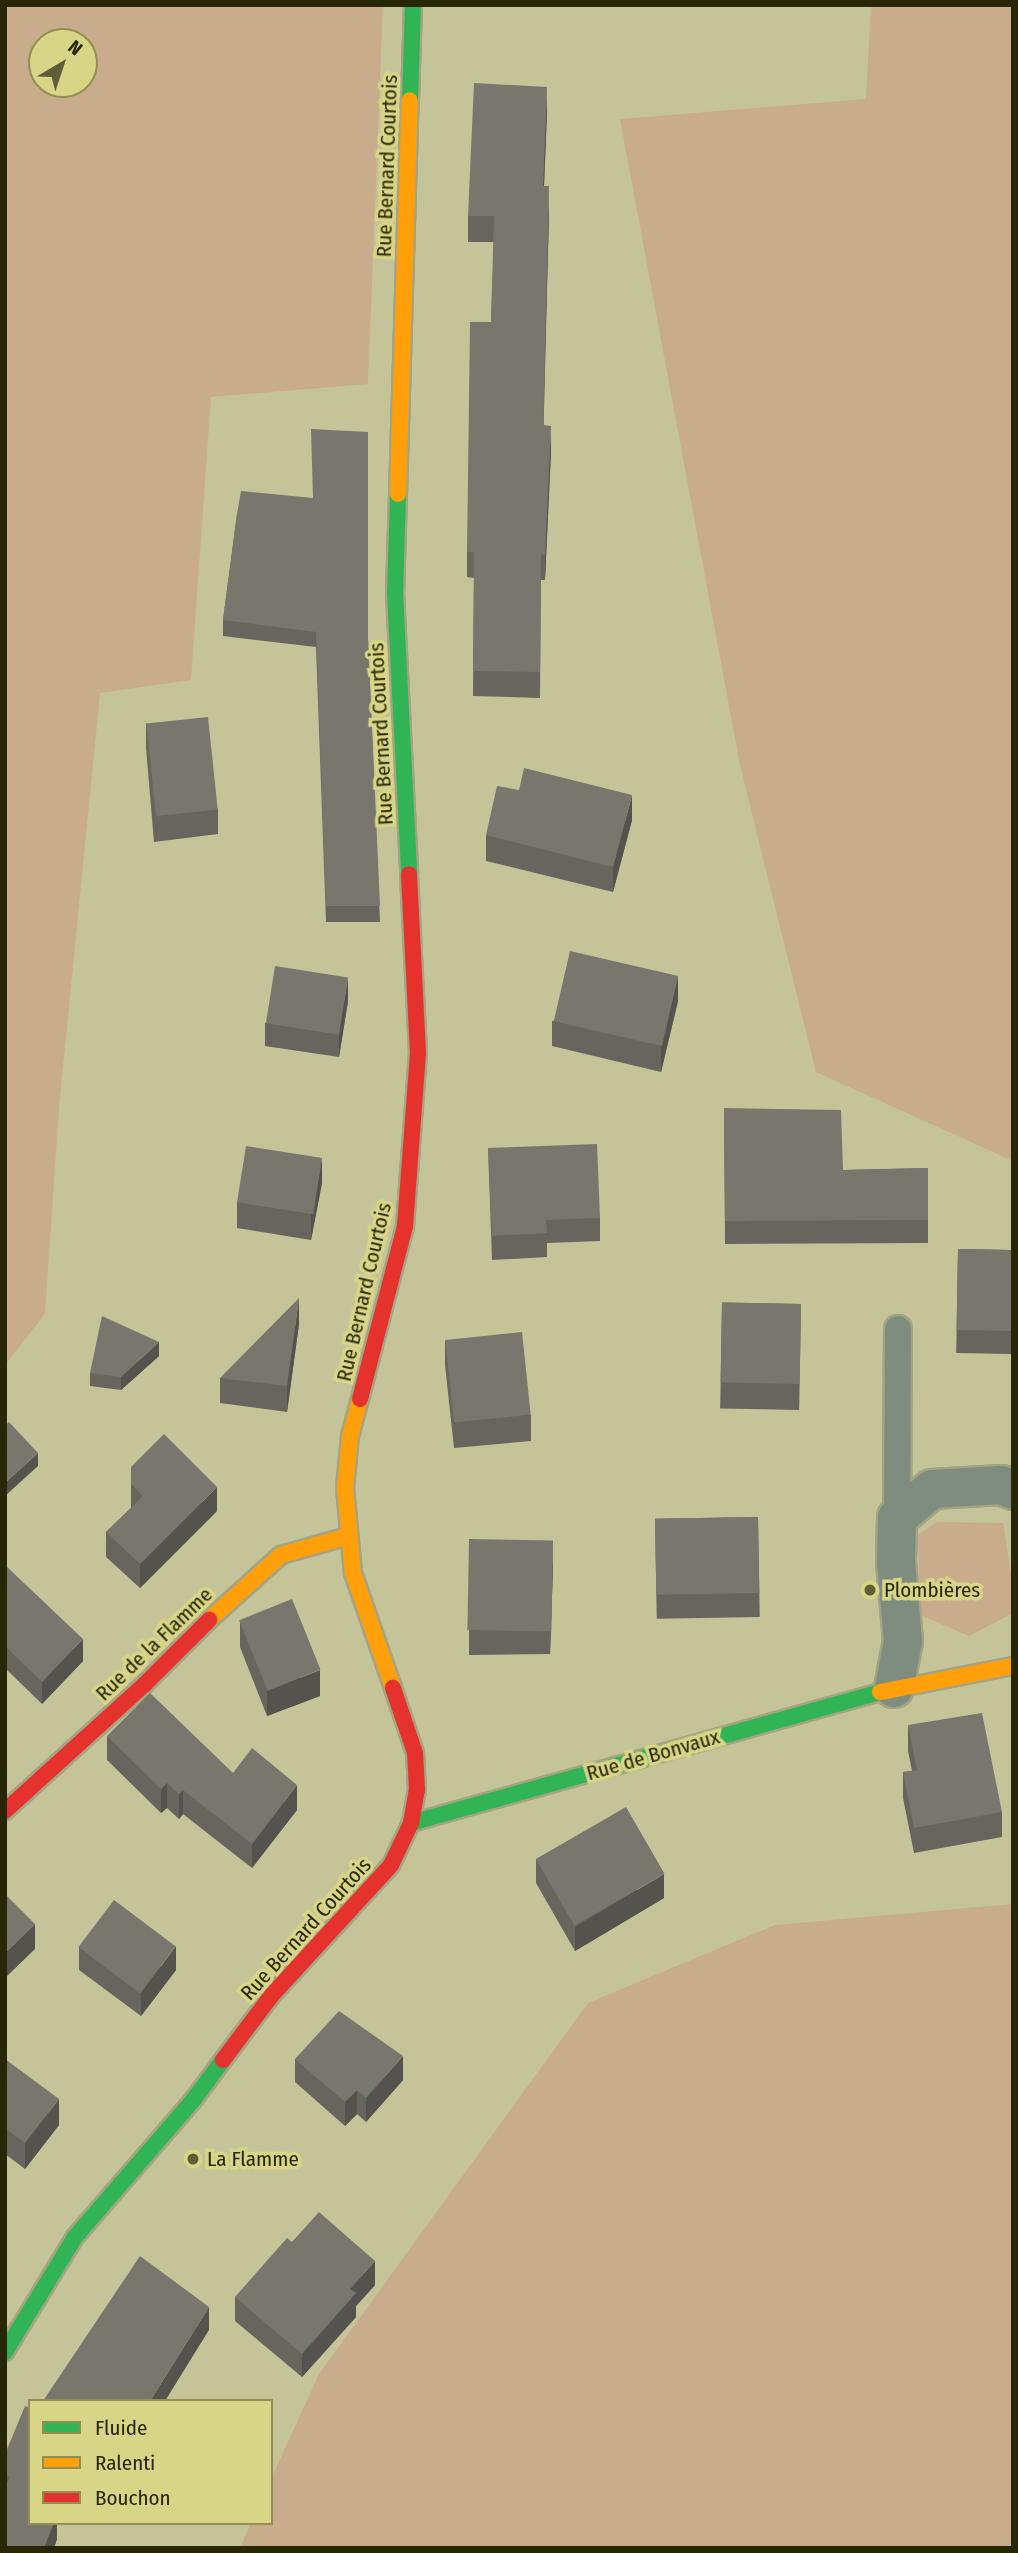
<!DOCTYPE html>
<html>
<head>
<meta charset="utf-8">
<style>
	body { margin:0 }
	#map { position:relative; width:1018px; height:2553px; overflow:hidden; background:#c5c499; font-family:"Fira Sans Condensed",sans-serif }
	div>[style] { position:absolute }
	.green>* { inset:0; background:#c8ac8c }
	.roads { filter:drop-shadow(2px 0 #a5a482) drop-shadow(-2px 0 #a5a482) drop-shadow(0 2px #a5a482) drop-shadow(0 -2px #a5a482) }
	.lane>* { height:26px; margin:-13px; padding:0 13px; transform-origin:13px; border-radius:13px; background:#7e8d80 }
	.street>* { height:38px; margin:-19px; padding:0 19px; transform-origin:19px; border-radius:19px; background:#7e8d80 }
	.fast>* { height:16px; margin:-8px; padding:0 8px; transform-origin:8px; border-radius:8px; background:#30b455 }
	.slow>* { height:16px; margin:-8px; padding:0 8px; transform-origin:8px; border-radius:8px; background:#ff9f0a }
	.jam>* { height:16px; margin:-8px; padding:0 8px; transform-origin:8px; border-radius:8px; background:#e5322d }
	.wall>* { inset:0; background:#68655f; transform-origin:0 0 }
	.shaded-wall>* { inset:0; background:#55534d }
	.building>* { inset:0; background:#79766e; transform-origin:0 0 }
	.dots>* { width:19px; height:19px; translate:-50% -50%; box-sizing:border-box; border:4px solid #d8d586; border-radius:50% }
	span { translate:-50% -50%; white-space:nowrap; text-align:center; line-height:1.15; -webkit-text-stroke:7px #d8d586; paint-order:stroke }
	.street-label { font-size:21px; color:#282705 }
	.poi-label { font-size:21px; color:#282705 }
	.left { translate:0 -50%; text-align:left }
	.frame { position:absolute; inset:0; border:7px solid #282705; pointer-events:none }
	.legend { position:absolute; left:28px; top:2399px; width:245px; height:126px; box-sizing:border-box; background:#d8d586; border:2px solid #928f52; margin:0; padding:9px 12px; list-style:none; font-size:21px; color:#282705 }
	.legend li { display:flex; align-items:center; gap:14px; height:35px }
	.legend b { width:35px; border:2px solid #928f52 }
	.north { position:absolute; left:28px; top:28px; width:70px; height:70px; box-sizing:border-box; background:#d8d586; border:2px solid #928f52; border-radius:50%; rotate:39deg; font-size:19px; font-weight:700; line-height:28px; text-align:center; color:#282705 }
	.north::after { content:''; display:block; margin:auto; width:24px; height:32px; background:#5f5e39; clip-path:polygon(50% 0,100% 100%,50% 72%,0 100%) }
</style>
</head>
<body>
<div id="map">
	<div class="green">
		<i style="clip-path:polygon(evenodd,5px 5px,383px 5px,368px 384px,211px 397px,191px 680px,100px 693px,59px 1108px,45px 1314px,5px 1365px,5px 5px,42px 42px,84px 42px,84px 84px,42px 84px,42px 42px)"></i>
		<i style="clip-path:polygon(871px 5px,1013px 5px,1013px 1161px,816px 1072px,740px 765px,620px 119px,866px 99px)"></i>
		<i style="clip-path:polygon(936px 1522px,1003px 1523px,1013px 1586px,1013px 1613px,969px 1636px,920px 1615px,918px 1535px)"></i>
		<i style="clip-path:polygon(1013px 1904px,1013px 2548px,240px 2548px,251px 2523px,271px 2523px,271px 2479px,319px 2374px,588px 2003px,775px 1925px)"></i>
	</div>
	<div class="roads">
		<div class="lane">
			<i style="left:897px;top:1518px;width:189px;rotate:-89.7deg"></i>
		</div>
		<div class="street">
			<i style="left:894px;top:1688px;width:48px;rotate:-79.2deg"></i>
			<i style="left:903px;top:1641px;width:79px;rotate:-95.1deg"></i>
			<i style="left:896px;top:1562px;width:44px;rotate:-88.7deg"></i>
			<i style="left:897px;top:1518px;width:45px;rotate:-39.6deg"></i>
			<i style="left:932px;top:1489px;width:69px;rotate:-3.3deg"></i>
			<i style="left:1001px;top:1485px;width:13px;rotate:23deg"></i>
		</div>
		<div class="fast">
			<i style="left:410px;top:100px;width:95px;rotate:-88.2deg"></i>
			<i style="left:398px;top:494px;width:99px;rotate:91.7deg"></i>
			<i style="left:395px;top:593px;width:281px;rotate:87.1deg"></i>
			<i style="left:411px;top:1823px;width:487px;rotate:-15.6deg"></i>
			<i style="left:5px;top:2352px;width:135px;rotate:-58.7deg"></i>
			<i style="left:75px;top:2237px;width:182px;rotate:-49.2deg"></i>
			<i style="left:194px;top:2099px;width:49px;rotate:-53.4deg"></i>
		</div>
		<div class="slow">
			<i style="left:398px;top:494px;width:394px;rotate:-88.3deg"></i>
			<i style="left:360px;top:1399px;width:38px;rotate:105deg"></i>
			<i style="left:350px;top:1436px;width:52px;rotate:95.5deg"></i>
			<i style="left:345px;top:1488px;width:85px;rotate:84.6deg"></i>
			<i style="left:353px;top:1573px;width:122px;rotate:70.8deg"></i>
			<i style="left:209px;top:1620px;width:97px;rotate:-42.1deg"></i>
			<i style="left:281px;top:1555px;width:70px;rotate:-15.8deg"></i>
			<i style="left:880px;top:1692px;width:136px;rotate:-11.1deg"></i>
		</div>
		<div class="jam">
			<i style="left:360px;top:1399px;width:179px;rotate:-75.4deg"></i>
			<i style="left:405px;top:1226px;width:173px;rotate:-85.7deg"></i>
			<i style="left:418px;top:1053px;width:179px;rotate:-92.9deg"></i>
			<i style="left:5px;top:1811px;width:189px;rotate:-42.2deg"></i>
			<i style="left:145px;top:1684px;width:91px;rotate:-45deg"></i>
			<i style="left:223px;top:2060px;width:81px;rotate:-53deg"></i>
			<i style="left:272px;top:1995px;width:176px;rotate:-47.5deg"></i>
			<i style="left:391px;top:1865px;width:47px;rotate:-64.5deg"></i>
			<i style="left:411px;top:1823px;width:34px;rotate:-80deg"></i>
			<i style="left:417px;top:1790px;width:37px;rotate:-93deg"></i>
			<i style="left:415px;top:1753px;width:69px;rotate:-108.7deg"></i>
		</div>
	</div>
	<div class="wall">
		<i style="clip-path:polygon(547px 112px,544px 186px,549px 212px,543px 425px,551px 451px,545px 580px,541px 580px,540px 698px,473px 696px,474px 578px,467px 577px,467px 552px,491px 322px,494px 242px,468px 242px,468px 216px)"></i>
		<i style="clip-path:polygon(237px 514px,368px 639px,380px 922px,326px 922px,316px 647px,223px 636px,223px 620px)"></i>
		<i style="clip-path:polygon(146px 723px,218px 809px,218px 834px,154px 842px,146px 748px)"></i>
		<i style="clip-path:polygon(632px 820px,613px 892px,486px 861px,486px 835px)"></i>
		<i style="clip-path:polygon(348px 1001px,339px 1057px,265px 1046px,265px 1023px)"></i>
		<i style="clip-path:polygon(678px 1001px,661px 1072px,552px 1046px,552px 1021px)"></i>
		<i style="clip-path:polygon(724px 1108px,843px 1170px,928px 1168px,928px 1243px,725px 1244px)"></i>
		<i style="clip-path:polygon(488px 1148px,600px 1218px,600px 1241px,547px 1243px,547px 1257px,492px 1260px)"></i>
		<i style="clip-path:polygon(322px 1183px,311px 1240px,237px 1228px,237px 1202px)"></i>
		<i style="left:958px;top:1249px;width:55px;height:104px;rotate:1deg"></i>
		<i style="left:801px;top:1304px;width:106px;height:79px;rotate:91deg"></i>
		<i style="clip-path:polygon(299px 1324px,287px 1412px,220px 1403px,220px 1378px)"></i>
		<i style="clip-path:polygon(445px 1340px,531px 1415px,531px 1441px,454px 1448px,445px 1365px)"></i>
		<i style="clip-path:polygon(159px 1356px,121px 1390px,90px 1386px,90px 1373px)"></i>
		<i style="clip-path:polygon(131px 1467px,217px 1511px,140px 1588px,106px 1557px,106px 1532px,131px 1508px)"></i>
		<i style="left:758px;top:1517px;width:100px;height:103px;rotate:89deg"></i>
		<i style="clip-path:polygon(469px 1539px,553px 1565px,550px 1654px,469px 1655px)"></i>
		<i style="clip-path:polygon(5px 1567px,83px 1661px,42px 1704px,5px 1668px)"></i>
		<i style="clip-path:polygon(240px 1622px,320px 1696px,267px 1716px,240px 1647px)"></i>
		<i style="clip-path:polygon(908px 1725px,1002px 1812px,1002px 1837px,914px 1853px,903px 1798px,903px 1772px,912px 1771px,908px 1751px)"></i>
		<i style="clip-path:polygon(107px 1736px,233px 1773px,297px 1810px,252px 1868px,183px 1814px,179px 1819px,167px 1808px,161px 1813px,107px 1760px)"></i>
		<i style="clip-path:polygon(536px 1859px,664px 1898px,575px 1951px,536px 1883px)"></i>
		<i style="clip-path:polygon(79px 1947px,176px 1970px,141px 2016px,79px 1970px)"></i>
		<i style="clip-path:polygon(5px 2059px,59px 2125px,25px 2169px,5px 2154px)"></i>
		<i style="clip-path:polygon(295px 2059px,403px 2080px,366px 2122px,357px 2114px,345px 2126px,295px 2082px)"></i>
		<i style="clip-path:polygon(292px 2242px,375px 2285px,356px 2306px,356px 2317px,302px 2377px,235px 2321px,235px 2297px)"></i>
		<i style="clip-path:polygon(5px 2454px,57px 2523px,57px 2539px,54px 2548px,5px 2548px)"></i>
	</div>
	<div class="shaded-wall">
		<i style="clip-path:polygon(547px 87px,547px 112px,543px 211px,543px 186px)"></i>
		<i style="clip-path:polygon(549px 186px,549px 212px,543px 450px,543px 425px)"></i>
		<i style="clip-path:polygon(551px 426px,551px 451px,545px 580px,545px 555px)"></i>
		<i style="clip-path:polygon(632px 795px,632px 820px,613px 892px,613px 867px)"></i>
		<i style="clip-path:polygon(678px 975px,678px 1001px,661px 1072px,661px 1047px)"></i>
		<i style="clip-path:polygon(348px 977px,348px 1001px,339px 1057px,339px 1033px)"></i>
		<i style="clip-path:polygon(322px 1158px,322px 1183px,311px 1240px,311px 1214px)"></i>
		<i style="clip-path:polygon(299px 1298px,299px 1324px,287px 1412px,287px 1386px)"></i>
		<i style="clip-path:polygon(159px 1342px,159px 1356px,121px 1390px,121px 1377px)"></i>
		<i style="clip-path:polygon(38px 1453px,38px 1466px,5px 1496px,5px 1483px)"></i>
		<i style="clip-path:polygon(217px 1487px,217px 1511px,140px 1588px,140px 1564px)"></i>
		<i style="clip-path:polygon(553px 1540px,553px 1565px,550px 1654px,550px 1629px)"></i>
		<i style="clip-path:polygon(83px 1639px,83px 1661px,42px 1704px,42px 1682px)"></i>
		<i style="clip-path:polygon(320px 1670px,320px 1696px,267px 1716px,267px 1691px)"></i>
		<i style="clip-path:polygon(167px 1783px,167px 1808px,161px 1813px,161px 1789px)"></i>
		<i style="clip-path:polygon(297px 1785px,297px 1810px,252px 1868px,252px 1844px)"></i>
		<i style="clip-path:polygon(183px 1790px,183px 1814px,179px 1819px,179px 1794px)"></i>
		<i style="clip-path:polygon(664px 1874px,664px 1898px,575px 1951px,575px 1927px)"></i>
		<i style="clip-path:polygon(35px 1924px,35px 1949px,5px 1978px,5px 1953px)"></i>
		<i style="clip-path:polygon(176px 1946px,176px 1970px,141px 2016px,141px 1993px)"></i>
		<i style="clip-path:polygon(403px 2056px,403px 2080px,366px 2122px,366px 2098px)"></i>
		<i style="clip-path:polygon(357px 2090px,357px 2114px,345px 2126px,345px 2102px)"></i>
		<i style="clip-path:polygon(59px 2099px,59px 2125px,25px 2169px,25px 2143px)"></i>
		<i style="clip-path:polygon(375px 2261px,375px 2285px,356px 2306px,356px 2317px,302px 2377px,302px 2354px,350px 2289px)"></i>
		<i style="clip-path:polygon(209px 2307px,209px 2330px,165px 2401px,150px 2401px)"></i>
		<i style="clip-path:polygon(50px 2523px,57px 2523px,57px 2539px,54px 2548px,44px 2548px)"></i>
	</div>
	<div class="building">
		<i style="clip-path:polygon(474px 83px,547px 87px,543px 186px,549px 186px,543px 425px,551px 426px,545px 555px,541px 554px,540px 672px,473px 671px,474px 552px,467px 552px,470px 322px,491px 322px,494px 216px,468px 216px)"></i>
		<i style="clip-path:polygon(311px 429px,368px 432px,368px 639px,380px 906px,326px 906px,316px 632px,223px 620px,237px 514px,241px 491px,313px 498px)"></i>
		<i style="left:208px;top:717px;width:93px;height:62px;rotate:84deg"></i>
		<i style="clip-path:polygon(524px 768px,632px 795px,613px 867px,486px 835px,497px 786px,519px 790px)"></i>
		<i style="left:570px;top:951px;width:111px;height:72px;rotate:13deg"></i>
		<i style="left:275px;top:966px;width:74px;height:58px;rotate:9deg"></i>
		<i style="clip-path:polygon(724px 1108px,841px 1110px,843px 1170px,928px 1168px,928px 1220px,725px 1221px)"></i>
		<i style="clip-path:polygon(597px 1144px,600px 1218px,546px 1220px,547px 1233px,492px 1236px,488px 1148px)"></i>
		<i style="left:246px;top:1146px;width:77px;height:57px;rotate:9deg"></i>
		<i style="left:958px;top:1249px;width:55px;height:81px;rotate:1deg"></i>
		<i style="clip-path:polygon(299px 1298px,287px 1386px,220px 1378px)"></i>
		<i style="left:801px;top:1304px;width:80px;height:79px;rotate:91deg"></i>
		<i style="clip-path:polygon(102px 1316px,159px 1342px,121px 1377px,90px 1373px)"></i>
		<i style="left:522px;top:1332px;width:83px;height:77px;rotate:84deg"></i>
		<i style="clip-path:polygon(9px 1422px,38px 1453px,5px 1483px,5px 1426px)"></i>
		<i style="clip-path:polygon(164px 1434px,217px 1487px,140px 1564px,106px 1532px,143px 1496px,131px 1484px,131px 1467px)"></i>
		<i style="left:758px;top:1517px;width:76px;height:103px;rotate:89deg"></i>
		<i style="left:469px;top:1539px;width:84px;height:91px;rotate:1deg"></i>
		<i style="clip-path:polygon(6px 1566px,83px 1639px,42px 1682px,5px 1646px)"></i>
		<i style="left:292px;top:1599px;width:76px;height:57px;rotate:68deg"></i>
		<i style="clip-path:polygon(150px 1693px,233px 1773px,252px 1748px,297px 1785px,252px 1844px,183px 1790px,179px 1794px,167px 1783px,161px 1789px,107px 1736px)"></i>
		<i style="clip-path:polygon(982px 1713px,1002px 1812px,914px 1828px,903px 1772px,917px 1770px,908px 1725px)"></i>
		<i style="left:626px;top:1807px;width:77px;height:104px;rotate:60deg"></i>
		<i style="clip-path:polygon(5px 1894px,35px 1924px,5px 1953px)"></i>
		<i style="left:114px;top:1900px;width:77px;height:59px;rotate:37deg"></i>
		<i style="clip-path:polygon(339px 2011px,403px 2056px,366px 2098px,357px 2090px,345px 2102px,295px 2059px)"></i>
		<i style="clip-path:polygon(5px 2059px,59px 2099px,25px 2143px,5px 2128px)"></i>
		<i style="clip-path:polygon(319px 2212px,375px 2261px,350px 2289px,356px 2293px,302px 2354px,235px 2297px,287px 2238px,292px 2242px)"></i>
		<i style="clip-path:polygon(140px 2256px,209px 2307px,150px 2401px,43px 2401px)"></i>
		<i style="clip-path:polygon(25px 2406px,30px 2408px,30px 2523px,54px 2523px,44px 2548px,5px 2548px,5px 2487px,10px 2477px,5px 2476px,5px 2454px)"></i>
	</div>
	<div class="dots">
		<i style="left:870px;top:1590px;background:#5f5e39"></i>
		<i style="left:193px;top:2159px;background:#5f5e39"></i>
	</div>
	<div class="street-label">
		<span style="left:387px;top:166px;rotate:-88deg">Rue Bernard Courtois</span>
		<span style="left:381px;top:734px;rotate:-93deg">Rue Bernard Courtois</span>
		<span style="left:364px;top:1292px;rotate:-77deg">Rue Bernard Courtois</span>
		<span style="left:154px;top:1644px;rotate:-44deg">Rue de la Flamme</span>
		<span style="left:653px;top:1755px;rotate:-16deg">Rue de Bonvaux</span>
		<span style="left:306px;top:1929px;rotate:-48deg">Rue Bernard Courtois</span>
	</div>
	<div class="poi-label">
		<span class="left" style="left:884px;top:1590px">Plombières</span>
		<span class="left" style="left:207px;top:2159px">La Flamme</span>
	</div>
	<div class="frame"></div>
	<ul class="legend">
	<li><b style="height:9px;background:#30b455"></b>Fluide</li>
	<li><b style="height:9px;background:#ff9f0a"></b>Ralenti</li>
	<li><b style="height:9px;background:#e5322d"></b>Bouchon</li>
	</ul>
	<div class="north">N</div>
</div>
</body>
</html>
